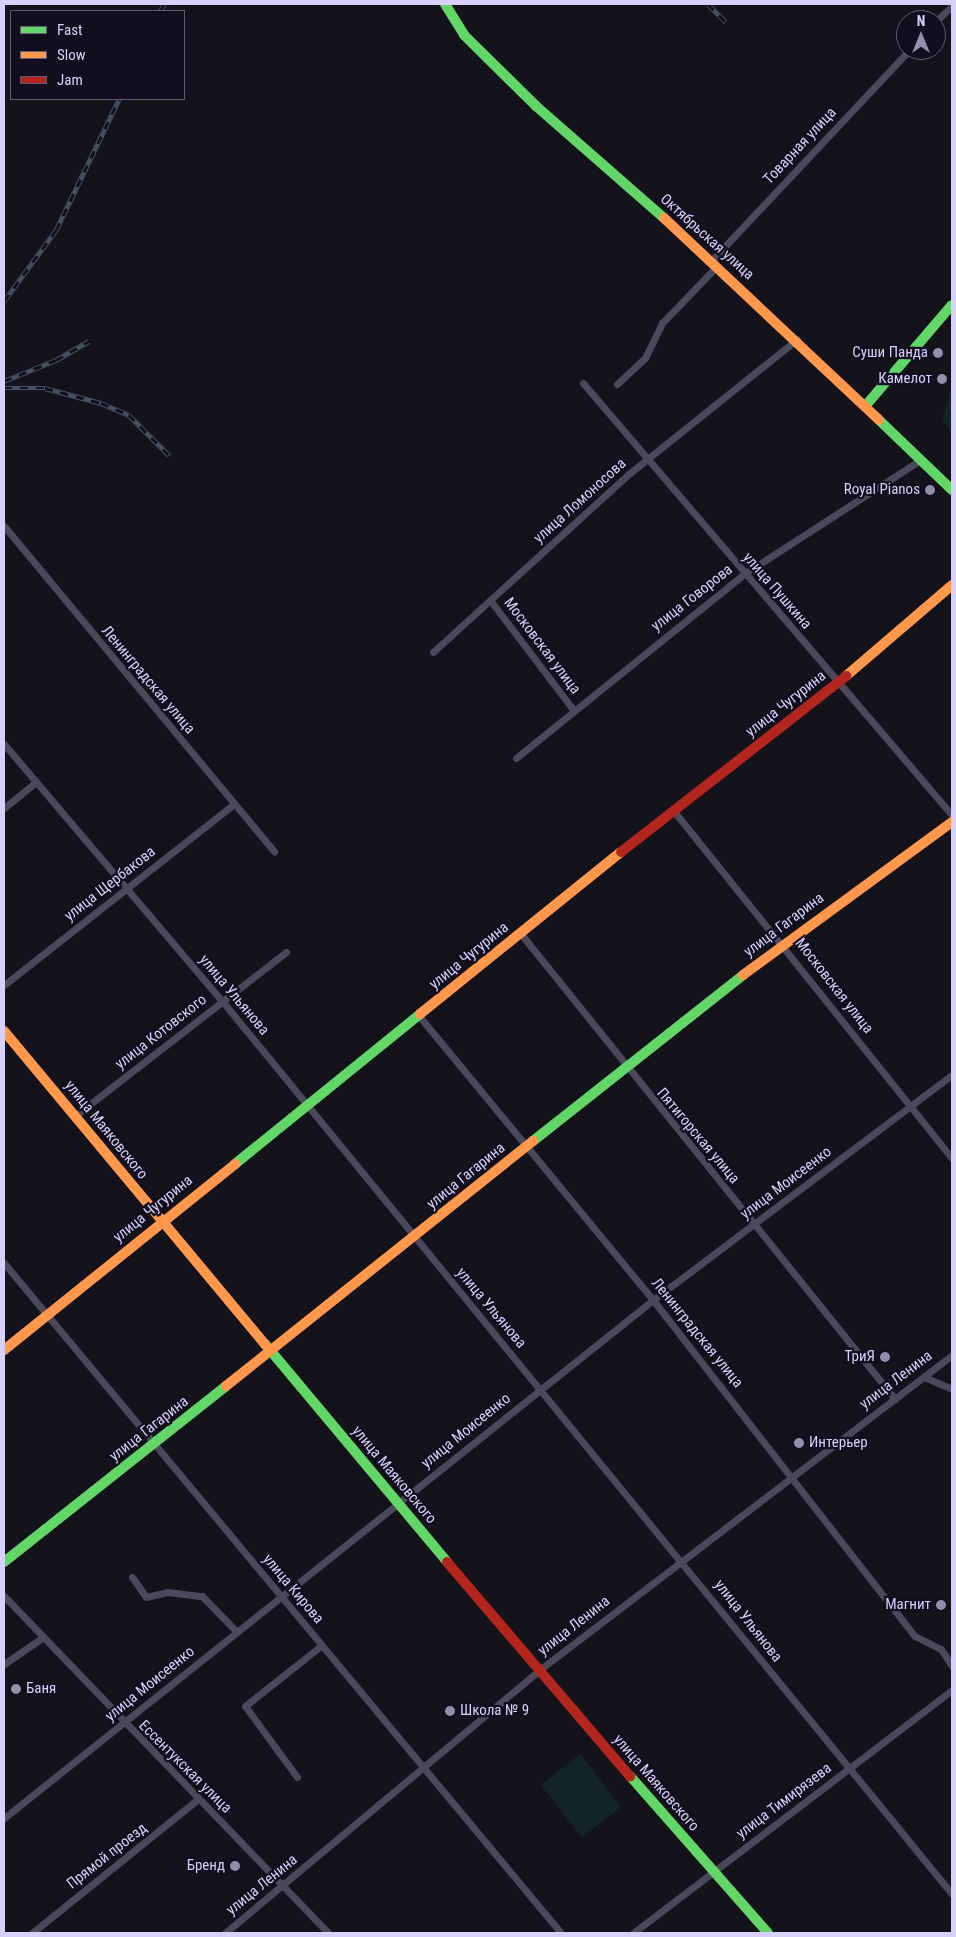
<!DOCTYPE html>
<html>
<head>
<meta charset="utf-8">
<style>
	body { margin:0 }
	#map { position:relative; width:956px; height:1937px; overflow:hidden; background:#14121a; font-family:"Roboto Condensed",sans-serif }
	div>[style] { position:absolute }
	.green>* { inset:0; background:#122425; transform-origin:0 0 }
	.street>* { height:7px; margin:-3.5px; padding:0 3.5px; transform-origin:3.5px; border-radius:3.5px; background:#4a485a }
	.fast>* { height:10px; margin:-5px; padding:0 5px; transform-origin:5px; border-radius:5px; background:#63d668 }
	.slow>* { height:10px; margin:-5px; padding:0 5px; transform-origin:5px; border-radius:5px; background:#ff974d }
	.jam>* { height:10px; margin:-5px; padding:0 5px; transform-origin:5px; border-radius:5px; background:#b3261e }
	.rail>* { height:4.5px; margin-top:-2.25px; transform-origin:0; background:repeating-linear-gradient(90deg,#120e1e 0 8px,#445361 0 16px); box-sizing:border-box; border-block:1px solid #445361 }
	.dots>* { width:14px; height:14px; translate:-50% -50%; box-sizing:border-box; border:2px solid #120e1e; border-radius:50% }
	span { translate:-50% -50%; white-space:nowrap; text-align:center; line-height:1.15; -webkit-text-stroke:4.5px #120e1e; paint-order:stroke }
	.street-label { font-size:15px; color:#d7d0fa }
	.poi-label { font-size:15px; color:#d7d0fa }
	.right { translate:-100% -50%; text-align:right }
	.left { translate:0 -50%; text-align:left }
	.frame { position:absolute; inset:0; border:5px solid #d7d0fa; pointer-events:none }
	.legend { position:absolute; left:10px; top:10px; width:175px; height:90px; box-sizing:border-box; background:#120e1e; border:1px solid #615c76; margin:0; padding:6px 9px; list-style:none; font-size:15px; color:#d7d0fa }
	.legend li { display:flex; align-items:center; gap:10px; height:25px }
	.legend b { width:25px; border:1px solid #615c76 }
	.north { position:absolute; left:896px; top:10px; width:50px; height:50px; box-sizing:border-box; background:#120e1e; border:1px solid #615c76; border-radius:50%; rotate:0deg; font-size:14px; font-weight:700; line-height:20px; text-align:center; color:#d7d0fa }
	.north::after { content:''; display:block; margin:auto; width:18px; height:22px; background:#938eac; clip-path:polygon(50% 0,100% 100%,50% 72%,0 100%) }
</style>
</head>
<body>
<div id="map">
	<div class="green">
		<i style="clip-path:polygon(952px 384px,952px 433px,942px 420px)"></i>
		<i style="left:580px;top:1754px;width:67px;height:50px;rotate:52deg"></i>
	</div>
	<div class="street">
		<i style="left:936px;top:21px;width:22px;rotate:-43deg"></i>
		<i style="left:712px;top:260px;width:288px;rotate:-46.8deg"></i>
		<i style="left:583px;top:383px;width:568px;rotate:49.5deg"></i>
		<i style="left:617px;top:384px;width:38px;rotate:-43deg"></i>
		<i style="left:645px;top:358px;width:39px;rotate:-64deg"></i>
		<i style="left:662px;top:323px;width:79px;rotate:-46deg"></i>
		<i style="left:4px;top:526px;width:423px;rotate:50.3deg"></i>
		<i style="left:490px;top:600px;width:136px;rotate:52.8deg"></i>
		<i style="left:433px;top:652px;width:266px;rotate:-42.3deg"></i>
		<i style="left:630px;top:473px;width:214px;rotate:-38.7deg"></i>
		<i style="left:4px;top:744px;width:338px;rotate:49.7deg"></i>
		<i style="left:223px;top:1002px;width:1152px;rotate:50.74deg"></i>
		<i style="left:516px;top:758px;width:293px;rotate:-38.9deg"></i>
		<i style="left:744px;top:574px;width:212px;rotate:-32.9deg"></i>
		<i style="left:4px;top:808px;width:41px;rotate:-39.1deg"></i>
		<i style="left:673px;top:810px;width:446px;rotate:51.3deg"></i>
		<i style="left:521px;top:934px;width:597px;rotate:51.19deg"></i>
		<i style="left:4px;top:985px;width:293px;rotate:-38.2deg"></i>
		<i style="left:419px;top:1016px;width:368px;rotate:50.5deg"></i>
		<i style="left:653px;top:1300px;width:426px;rotate:52.1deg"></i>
		<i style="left:915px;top:1636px;width:29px;rotate:27deg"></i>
		<i style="left:941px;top:1649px;width:20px;rotate:57deg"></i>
		<i style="left:76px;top:1115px;width:266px;rotate:-37.8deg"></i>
		<i style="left:4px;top:1263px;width:871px;rotate:50.26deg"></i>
		<i style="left:924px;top:1377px;width:30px;rotate:23deg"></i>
		<i style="left:132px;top:1577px;width:24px;rotate:55deg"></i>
		<i style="left:146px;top:1597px;width:22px;rotate:-13deg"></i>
		<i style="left:167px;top:1592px;width:35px;rotate:7deg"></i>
		<i style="left:202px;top:1596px;width:50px;rotate:45.8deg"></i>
		<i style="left:4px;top:1596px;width:467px;rotate:46.1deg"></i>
		<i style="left:4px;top:1664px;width:46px;rotate:-34.4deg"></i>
		<i style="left:297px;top:1777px;width:88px;rotate:-126.2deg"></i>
		<i style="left:245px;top:1706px;width:98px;rotate:-38.4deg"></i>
		<i style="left:4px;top:1818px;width:830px;rotate:-38.6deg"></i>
		<i style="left:653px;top:1300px;width:374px;rotate:-37deg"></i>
		<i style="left:32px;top:1933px;width:213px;rotate:-38.9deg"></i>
		<i style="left:225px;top:1933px;width:408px;rotate:-39.9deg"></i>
		<i style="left:538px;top:1671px;width:521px;rotate:-37.35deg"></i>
		<i style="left:633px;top:1933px;width:401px;rotate:-37.3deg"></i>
	</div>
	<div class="fast">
		<i style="left:445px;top:4px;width:36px;rotate:58deg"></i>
		<i style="left:464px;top:35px;width:101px;rotate:44.6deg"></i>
		<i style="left:536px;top:106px;width:170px;rotate:41.2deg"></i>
		<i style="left:867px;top:404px;width:130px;rotate:-49.4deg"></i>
		<i style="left:879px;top:420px;width:101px;rotate:43.8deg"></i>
		<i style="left:533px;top:1141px;width:268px;rotate:-38.3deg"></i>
		<i style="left:235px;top:1164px;width:238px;rotate:-39deg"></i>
		<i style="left:265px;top:1344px;width:284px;rotate:50.1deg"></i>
		<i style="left:4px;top:1562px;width:283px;rotate:-38.4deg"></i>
		<i style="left:630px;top:1776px;width:209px;rotate:48.7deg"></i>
	</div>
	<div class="slow">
		<i style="left:664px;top:218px;width:295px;rotate:43.2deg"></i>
		<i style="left:846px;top:676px;width:140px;rotate:-40.6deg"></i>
		<i style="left:743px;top:975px;width:259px;rotate:-36.2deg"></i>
		<i style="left:420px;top:1014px;width:258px;rotate:-38.9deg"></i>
		<i style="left:4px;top:1031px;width:408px;rotate:50.2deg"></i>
		<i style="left:4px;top:1350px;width:297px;rotate:-38.8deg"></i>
		<i style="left:226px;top:1386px;width:393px;rotate:-38.6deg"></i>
	</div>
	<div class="jam">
		<i style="left:621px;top:852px;width:286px;rotate:-38deg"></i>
		<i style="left:447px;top:1562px;width:282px;rotate:49.5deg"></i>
	</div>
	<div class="rail">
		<i style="left:708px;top:4px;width:25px;rotate:45deg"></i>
		<i style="left:160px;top:11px;width:8px;rotate:-60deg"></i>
		<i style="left:4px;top:301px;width:88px;rotate:-53.8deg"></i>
		<i style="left:56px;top:230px;width:145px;rotate:-64.3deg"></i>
		<i style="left:4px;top:381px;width:56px;rotate:-22deg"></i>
		<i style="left:56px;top:360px;width:38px;rotate:-30deg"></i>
		<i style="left:4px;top:388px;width:41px"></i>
		<i style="left:45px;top:388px;width:58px;rotate:15deg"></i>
		<i style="left:101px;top:403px;width:30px;rotate:23deg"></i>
		<i style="left:129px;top:415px;width:57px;rotate:45deg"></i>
	</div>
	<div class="dots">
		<i style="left:938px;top:353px;background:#938eac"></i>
		<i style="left:942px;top:379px;background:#938eac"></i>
		<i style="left:930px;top:490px;background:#938eac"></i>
		<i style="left:885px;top:1357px;background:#938eac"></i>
		<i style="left:799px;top:1443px;background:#938eac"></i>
		<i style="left:941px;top:1605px;background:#938eac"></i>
		<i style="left:16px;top:1689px;background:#938eac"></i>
		<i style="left:450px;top:1711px;background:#938eac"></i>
		<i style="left:235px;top:1866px;background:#938eac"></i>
	</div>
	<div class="street-label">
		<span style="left:800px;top:146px;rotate:-47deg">Товарная улица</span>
		<span style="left:707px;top:237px;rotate:42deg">Октябрьская улица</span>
		<span style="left:580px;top:501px;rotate:-42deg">улица Ломоносова</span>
		<span style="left:777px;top:591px;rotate:49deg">улица Пушкина</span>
		<span style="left:692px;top:598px;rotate:-38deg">улица Говорова</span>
		<span style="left:542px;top:646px;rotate:53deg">Московская улица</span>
		<span style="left:148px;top:680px;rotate:50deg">Ленинградская улица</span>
		<span style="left:786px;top:704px;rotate:-38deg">улица Чугурина</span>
		<span style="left:110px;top:884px;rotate:-38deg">улица Щербакова</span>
		<span style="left:784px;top:925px;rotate:-37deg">улица Гагарина</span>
		<span style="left:469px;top:956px;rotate:-39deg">улица Чугурина</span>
		<span style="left:834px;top:986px;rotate:52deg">Московская улица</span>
		<span style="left:234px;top:995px;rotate:50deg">улица Ульянова</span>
		<span style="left:161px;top:1032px;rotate:-38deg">улица Котовского</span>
		<span style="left:106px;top:1130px;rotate:51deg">улица Маяковского</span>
		<span style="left:698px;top:1136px;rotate:50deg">Пятигорская улица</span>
		<span style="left:466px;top:1176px;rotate:-39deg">улица Гагарина</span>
		<span style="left:786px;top:1183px;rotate:-37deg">улица Моисеенко</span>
		<span style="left:153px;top:1209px;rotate:-39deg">улица Чугурина</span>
		<span style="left:491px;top:1308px;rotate:50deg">улица Ульянова</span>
		<span style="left:697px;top:1333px;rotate:51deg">Ленинградская улица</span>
		<span style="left:896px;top:1380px;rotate:-37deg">улица Ленина</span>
		<span style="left:149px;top:1429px;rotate:-38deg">улица Гагарина</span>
		<span style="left:466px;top:1431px;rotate:-39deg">улица Моисеенко</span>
		<span style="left:394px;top:1475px;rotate:50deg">улица Маяковского</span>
		<span style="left:293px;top:1589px;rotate:50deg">улица Кирова</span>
		<span style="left:748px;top:1621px;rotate:52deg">улица Ульянова</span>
		<span style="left:574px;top:1626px;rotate:-38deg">улица Ленина</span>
		<span style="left:150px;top:1684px;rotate:-39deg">улица Моисеенко</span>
		<span style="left:185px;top:1767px;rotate:45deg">Ессентукская улица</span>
		<span style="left:656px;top:1783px;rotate:49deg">улица Маяковского</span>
		<span style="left:784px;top:1801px;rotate:-37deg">улица Тимирязева</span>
		<span style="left:107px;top:1856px;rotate:-38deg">Прямой проезд</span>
		<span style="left:262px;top:1885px;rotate:-39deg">улица Ленина</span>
	</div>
	<div class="poi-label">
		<span class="right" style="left:928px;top:353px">Суши Панда</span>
		<span class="right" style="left:932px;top:379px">Камелот</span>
		<span class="right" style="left:920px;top:490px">Royal Pianos</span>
		<span class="right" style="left:875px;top:1357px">ТриЯ</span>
		<span class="left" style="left:809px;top:1443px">Интерьер</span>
		<span class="right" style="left:931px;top:1605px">Магнит</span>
		<span class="left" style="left:26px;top:1689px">Баня</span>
		<span class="left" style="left:460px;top:1711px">Школа № 9</span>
		<span class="right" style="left:225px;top:1866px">Бренд</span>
	</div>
	<div class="frame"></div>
	<ul class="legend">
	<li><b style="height:6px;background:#63d668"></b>Fast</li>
	<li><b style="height:6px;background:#ff974d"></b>Slow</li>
	<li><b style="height:6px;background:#b3261e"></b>Jam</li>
	</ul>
	<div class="north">N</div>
</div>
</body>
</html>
